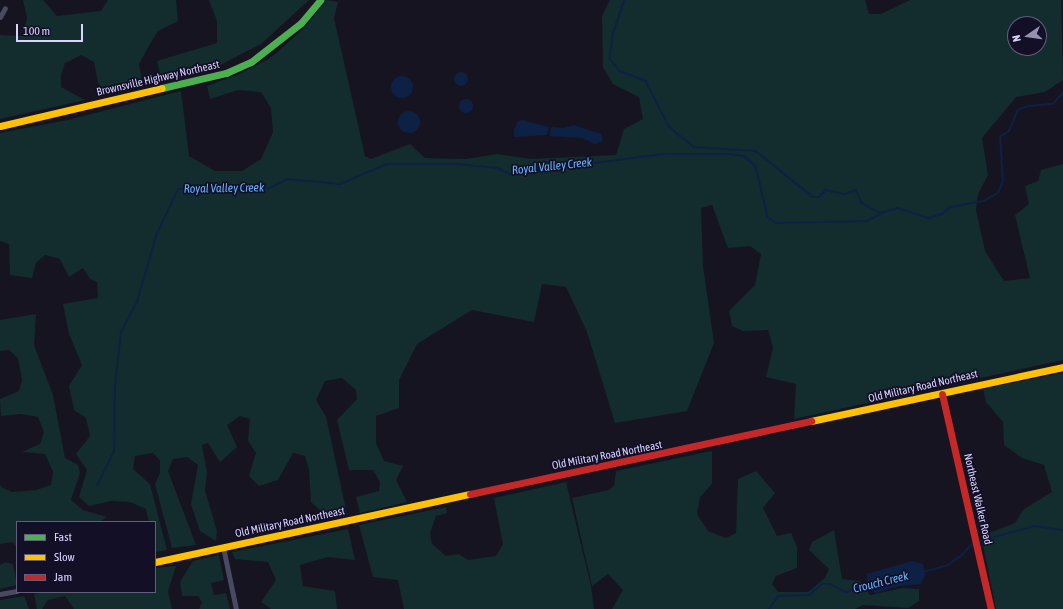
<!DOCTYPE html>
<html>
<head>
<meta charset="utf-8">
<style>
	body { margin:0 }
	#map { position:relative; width:1063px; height:609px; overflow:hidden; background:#161421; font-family:"Asap Condensed",sans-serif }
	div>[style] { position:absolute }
	.green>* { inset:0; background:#132c2d }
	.water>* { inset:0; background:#0d2144 }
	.round { border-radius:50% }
	.stream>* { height:1.5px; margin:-0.75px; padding:0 0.75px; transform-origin:0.75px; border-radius:0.75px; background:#0d2144 }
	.street>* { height:5px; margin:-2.5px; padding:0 2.5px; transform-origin:2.5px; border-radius:2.5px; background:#4a4962 }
	.fast>* { height:7px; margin:-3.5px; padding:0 3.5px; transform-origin:3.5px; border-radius:3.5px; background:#4caf50 }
	.slow>* { height:7px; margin:-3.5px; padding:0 3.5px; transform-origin:3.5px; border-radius:3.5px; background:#ffc107 }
	.jam>* { height:7px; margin:-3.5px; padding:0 3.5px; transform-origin:3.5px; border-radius:3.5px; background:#c62828 }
	span { translate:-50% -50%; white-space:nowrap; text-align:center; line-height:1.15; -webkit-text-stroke:3.5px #130f26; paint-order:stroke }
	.street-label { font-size:11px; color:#d9d4ff }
	.water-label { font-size:12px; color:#62b6ff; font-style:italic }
	.legend { position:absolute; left:16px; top:521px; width:140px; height:72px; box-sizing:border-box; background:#130f26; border:1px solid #625e7d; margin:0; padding:5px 7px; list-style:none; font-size:12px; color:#d9d4ff }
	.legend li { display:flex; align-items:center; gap:8px; height:20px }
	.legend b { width:20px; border:1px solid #625e7d }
	.north { position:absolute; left:1007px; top:16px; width:40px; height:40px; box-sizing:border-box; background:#130f26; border:1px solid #625e7d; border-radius:50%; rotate:257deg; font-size:11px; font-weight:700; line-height:16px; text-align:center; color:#d9d4ff }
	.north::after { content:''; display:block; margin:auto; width:14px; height:18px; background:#9591b1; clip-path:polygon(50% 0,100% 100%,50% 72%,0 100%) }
	.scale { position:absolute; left:16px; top:24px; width:67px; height:18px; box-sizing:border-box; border:2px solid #d9d4ff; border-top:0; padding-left:5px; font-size:12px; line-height:14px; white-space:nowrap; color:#d9d4ff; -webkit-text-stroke:3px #130f26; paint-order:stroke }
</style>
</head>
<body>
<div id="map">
	<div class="green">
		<i style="clip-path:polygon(23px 0,43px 0,57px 16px,101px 11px,108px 0,176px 0,178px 21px,158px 31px,146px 51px,139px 64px,143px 87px,109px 94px,98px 83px,94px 62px,81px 55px,65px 63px,61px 75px,61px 87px,85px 100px,0 119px,0 35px,23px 36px,27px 18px)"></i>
		<i style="clip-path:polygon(209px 0,309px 0,261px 44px,207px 72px,162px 82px,157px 61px,217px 43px,217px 21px)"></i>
		<i style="clip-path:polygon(evenodd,326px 0,338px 2px,334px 18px,365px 156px,371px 159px,410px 144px,425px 158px,466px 159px,497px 154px,531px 159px,616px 155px,624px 129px,643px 119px,639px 97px,613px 84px,603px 67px,602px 16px,610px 0,865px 0,869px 14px,881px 14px,910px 0,1061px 0,1063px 80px,1045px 92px,1016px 97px,982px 138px,988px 175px,978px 194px,976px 210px,985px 251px,1004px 281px,1030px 278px,1015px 215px,1029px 204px,1025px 186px,1038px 181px,1041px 170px,1063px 164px,1063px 360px,794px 419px,796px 384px,766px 377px,773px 348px,768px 330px,743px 331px,732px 326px,729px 311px,755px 285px,761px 254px,750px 246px,728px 248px,712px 205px,701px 208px,703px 266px,714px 343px,687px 411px,615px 423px,587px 332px,566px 287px,542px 284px,534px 322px,472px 310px,417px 344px,399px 380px,399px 408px,376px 416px,376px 443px,384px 461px,403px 466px,396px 480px,407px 502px,360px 513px,356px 497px,379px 491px,380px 482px,373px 470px,349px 470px,337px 420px,357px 399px,356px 390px,342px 378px,325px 381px,316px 400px,326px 417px,347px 514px,328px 518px,311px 502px,309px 470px,305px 456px,293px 453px,278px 480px,259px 486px,249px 476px,256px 453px,248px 441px,250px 419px,240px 416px,227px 425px,237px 447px,220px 462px,208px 443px,202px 445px,207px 472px,205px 491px,217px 531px,216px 541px,200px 531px,191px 504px,198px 465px,187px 457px,173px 459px,168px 471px,196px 545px,172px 548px,155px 484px,160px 473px,160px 460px,153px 453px,135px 456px,133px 469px,150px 484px,167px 550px,156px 552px,155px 522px,149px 522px,146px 509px,130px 502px,111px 501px,89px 506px,79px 497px,87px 470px,76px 454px,90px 436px,86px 418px,74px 410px,69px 386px,82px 365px,69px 334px,63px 304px,98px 298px,97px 282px,90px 279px,83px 268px,69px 277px,60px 259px,45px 255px,36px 263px,32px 278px,10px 275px,9px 244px,0 241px,0 133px,68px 120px,181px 91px,189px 156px,215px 171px,242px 171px,261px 159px,273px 132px,271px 108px,261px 92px,238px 90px,210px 99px,207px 86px,242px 73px,273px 56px,305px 27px,326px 0,1015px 24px,1039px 24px,1039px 48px,1015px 48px,1015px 24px)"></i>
		<i style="clip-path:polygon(36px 314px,34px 345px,53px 395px,65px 458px,78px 465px,80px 473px,71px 500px,83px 510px,107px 517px,99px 522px,17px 522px,17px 548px,13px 542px,0 544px,0 483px,1px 487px,12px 492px,36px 490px,51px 485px,53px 472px,45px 454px,22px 452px,40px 444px,44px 432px,38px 417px,21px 414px,1px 416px,0 399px,19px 391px,22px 380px,18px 358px,9px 350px,0 351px,0 320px)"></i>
		<i style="clip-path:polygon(1063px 373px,1063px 609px,996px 609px,977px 516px,986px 515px,989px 533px,1015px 523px,1024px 509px,1052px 492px,1044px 465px,1022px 458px,1004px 445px,1003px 422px,986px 402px,983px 389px)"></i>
		<i style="clip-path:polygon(712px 451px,712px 484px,700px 497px,697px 514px,708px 531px,726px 538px,736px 533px,738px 479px,756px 471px,775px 493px,763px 508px,777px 536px,791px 533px,797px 547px,797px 568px,776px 576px,772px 584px,778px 592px,808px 592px,825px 578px,829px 569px,809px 550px,812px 542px,834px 530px,842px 579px,860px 581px,870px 595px,903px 588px,919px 589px,919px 601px,908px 608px,863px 605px,855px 609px,612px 609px,623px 590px,608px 574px,592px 586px,572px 498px,609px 490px,614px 486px,616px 471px)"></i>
		<i style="clip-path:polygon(566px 482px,591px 586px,594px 609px,404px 609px,398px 580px,373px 577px,359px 525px,446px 507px,447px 513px,436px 516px,430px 533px,432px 544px,446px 556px,459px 554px,468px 560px,496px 556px,503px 544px,494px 498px)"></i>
		<i style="clip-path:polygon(348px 529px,355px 560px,328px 557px,300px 565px,303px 586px,335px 591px,337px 609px,271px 609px,261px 602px,276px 580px,268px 562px,235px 559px,232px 552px)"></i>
		<i style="clip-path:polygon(219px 555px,224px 580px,211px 583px,214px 595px,226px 593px,230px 609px,199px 609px,202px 602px,198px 596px,182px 596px,180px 582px,193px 561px)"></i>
		<i style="clip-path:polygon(5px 562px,13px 564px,17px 585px,0 589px,0 565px)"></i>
		<i style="clip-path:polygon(176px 566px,168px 591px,172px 609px,74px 609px,65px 596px,48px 600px,42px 609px,37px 609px,34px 594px,41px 592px,155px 592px,155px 568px)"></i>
		<i style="clip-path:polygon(24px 596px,29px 609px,0 609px,0 600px)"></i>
	</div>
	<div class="water">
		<i class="round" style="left:454px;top:72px;width:14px;height:14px"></i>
		<i class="round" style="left:391px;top:76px;width:22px;height:22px"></i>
		<i class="round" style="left:459px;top:99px;width:14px;height:14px"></i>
		<i class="round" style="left:398px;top:111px;width:22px;height:22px"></i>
		<i style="clip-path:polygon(523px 120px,549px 127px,547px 135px,514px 137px,514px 129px,518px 121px)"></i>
		<i style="clip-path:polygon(574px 125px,601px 134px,603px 141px,595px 144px,582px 138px,550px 136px,551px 127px,563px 128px)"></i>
		<i style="clip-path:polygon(912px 561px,923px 564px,925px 575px,921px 584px,900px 586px,876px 593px,866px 588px,867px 574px)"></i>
	</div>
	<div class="stream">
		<i style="left:625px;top:0;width:37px;rotate:109deg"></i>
		<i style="left:613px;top:35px;width:24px;rotate:97deg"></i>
		<i style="left:610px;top:59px;width:16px;rotate:50deg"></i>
		<i style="left:620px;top:71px;width:28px;rotate:21deg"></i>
		<i style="left:646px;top:81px;width:51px;rotate:62.9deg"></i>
		<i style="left:669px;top:126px;width:12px;rotate:42deg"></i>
		<i style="left:678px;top:134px;width:21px;rotate:39deg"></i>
		<i style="left:694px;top:147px;width:62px;rotate:3.7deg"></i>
		<i style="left:756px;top:151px;width:73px;rotate:38.9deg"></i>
		<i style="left:813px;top:197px;width:6px"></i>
		<i style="left:819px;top:197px;width:10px;rotate:-45deg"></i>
		<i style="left:826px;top:190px;width:19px;rotate:12deg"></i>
		<i style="left:845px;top:194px;width:12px;rotate:-20deg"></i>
		<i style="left:856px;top:190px;width:14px;rotate:65deg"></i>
		<i style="left:862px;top:203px;width:18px;rotate:29deg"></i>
		<i style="left:878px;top:212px;width:6px"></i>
		<i style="left:97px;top:486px;width:39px;rotate:-64deg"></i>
		<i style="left:114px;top:451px;width:67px;rotate:-89.1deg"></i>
		<i style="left:115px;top:384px;width:52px;rotate:-83.4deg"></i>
		<i style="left:121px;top:332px;width:34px;rotate:-62deg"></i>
		<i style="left:137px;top:302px;width:69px;rotate:-73.9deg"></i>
		<i style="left:156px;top:236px;width:52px;rotate:-64.9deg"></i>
		<i style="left:178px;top:189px;width:92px;rotate:-0.6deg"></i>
		<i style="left:270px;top:188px;width:19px;rotate:-28deg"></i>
		<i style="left:287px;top:179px;width:53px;rotate:5.4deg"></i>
		<i style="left:340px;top:184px;width:51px;rotate:-23.1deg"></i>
		<i style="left:387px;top:164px;width:70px"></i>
		<i style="left:457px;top:164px;width:40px;rotate:5.7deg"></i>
		<i style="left:497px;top:168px;width:14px;rotate:25deg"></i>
		<i style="left:510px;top:174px;width:156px;rotate:-7.4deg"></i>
		<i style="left:665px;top:154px;width:65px"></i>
		<i style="left:730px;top:154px;width:14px;rotate:8deg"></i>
		<i style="left:744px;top:156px;width:16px;rotate:40deg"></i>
		<i style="left:756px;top:166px;width:52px;rotate:76.8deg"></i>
		<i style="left:768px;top:217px;width:10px;rotate:37deg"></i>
		<i style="left:776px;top:223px;width:91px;rotate:-1.3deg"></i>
		<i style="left:867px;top:221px;width:19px;rotate:-28deg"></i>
		<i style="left:884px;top:212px;width:15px;rotate:-16deg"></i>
		<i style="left:898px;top:208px;width:33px;rotate:18deg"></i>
		<i style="left:929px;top:218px;width:14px;rotate:-17deg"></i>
		<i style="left:942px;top:214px;width:11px;rotate:-41deg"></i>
		<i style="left:950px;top:207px;width:35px;rotate:-10deg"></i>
		<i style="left:984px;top:201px;width:16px;rotate:-30deg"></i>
		<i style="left:998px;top:193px;width:13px;rotate:-67deg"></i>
		<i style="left:1003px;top:181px;width:44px;rotate:-93.9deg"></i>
		<i style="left:1000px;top:137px;width:11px;rotate:-34deg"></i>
		<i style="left:1009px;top:131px;width:23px;rotate:-67deg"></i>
		<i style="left:1018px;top:110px;width:11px;rotate:-22deg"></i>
		<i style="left:1028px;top:106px;width:25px;rotate:-5deg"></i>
		<i style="left:1053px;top:104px;width:15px;rotate:-48deg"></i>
		<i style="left:980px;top:541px;width:56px;rotate:-15.5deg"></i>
		<i style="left:1034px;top:526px;width:29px;rotate:8deg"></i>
		<i style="left:923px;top:572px;width:24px;rotate:-15deg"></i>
		<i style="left:946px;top:566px;width:18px;rotate:-34deg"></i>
		<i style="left:961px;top:556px;width:16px;rotate:-47deg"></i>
		<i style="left:769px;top:609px;width:16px;rotate:-55deg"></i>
		<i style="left:778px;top:596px;width:31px;rotate:-2deg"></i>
		<i style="left:809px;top:595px;width:17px;rotate:-40deg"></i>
		<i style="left:822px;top:584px;width:8px"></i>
		<i style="left:830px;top:584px;width:18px;rotate:27deg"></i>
		<i style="left:846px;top:592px;width:22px;rotate:-13deg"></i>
	</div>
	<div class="street">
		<i style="left:0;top:17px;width:10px;rotate:-61deg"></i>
		<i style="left:223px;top:547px;width:63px;rotate:78.2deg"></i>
		<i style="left:0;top:594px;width:17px;rotate:-10deg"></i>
	</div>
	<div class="fast">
		<i style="left:162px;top:88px;width:66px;rotate:-13.2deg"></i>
		<i style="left:226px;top:73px;width:27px;rotate:-24deg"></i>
		<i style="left:251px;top:62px;width:63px;rotate:-38deg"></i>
		<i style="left:301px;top:23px;width:30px;rotate:-50deg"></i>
	</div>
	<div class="slow">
		<i style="left:0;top:126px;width:166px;rotate:-13.2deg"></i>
		<i style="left:811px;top:421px;width:258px;rotate:-12.1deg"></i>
		<i style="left:155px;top:562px;width:322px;rotate:-12.2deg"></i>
	</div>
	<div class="jam">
		<i style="left:942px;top:394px;width:221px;rotate:77.2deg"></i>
		<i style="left:470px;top:494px;width:349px;rotate:-12.1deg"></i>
	</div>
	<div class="street-label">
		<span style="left:158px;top:78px;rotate:-13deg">Brownsville Highway Northeast</span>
		<span style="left:923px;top:386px;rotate:-13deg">Old Military Road Northeast</span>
		<span style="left:607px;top:455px;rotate:-11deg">Old Military Road Northeast</span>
		<span style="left:978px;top:499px;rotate:77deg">Northeast Walker Road</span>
		<span style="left:290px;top:522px;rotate:-12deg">Old Military Road Northeast</span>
	</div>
	<div class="water-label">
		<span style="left:552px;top:167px;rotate:-6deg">Royal Valley Creek</span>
		<span style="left:224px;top:189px;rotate:-1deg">Royal Valley Creek</span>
		<span style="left:881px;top:583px;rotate:-14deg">Crouch Creek</span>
	</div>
	<ul class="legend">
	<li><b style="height:5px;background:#4caf50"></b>Fast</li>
	<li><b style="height:5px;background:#ffc107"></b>Slow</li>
	<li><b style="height:5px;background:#c62828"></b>Jam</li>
	</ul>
	<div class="north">N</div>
	<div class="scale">100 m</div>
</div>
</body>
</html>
